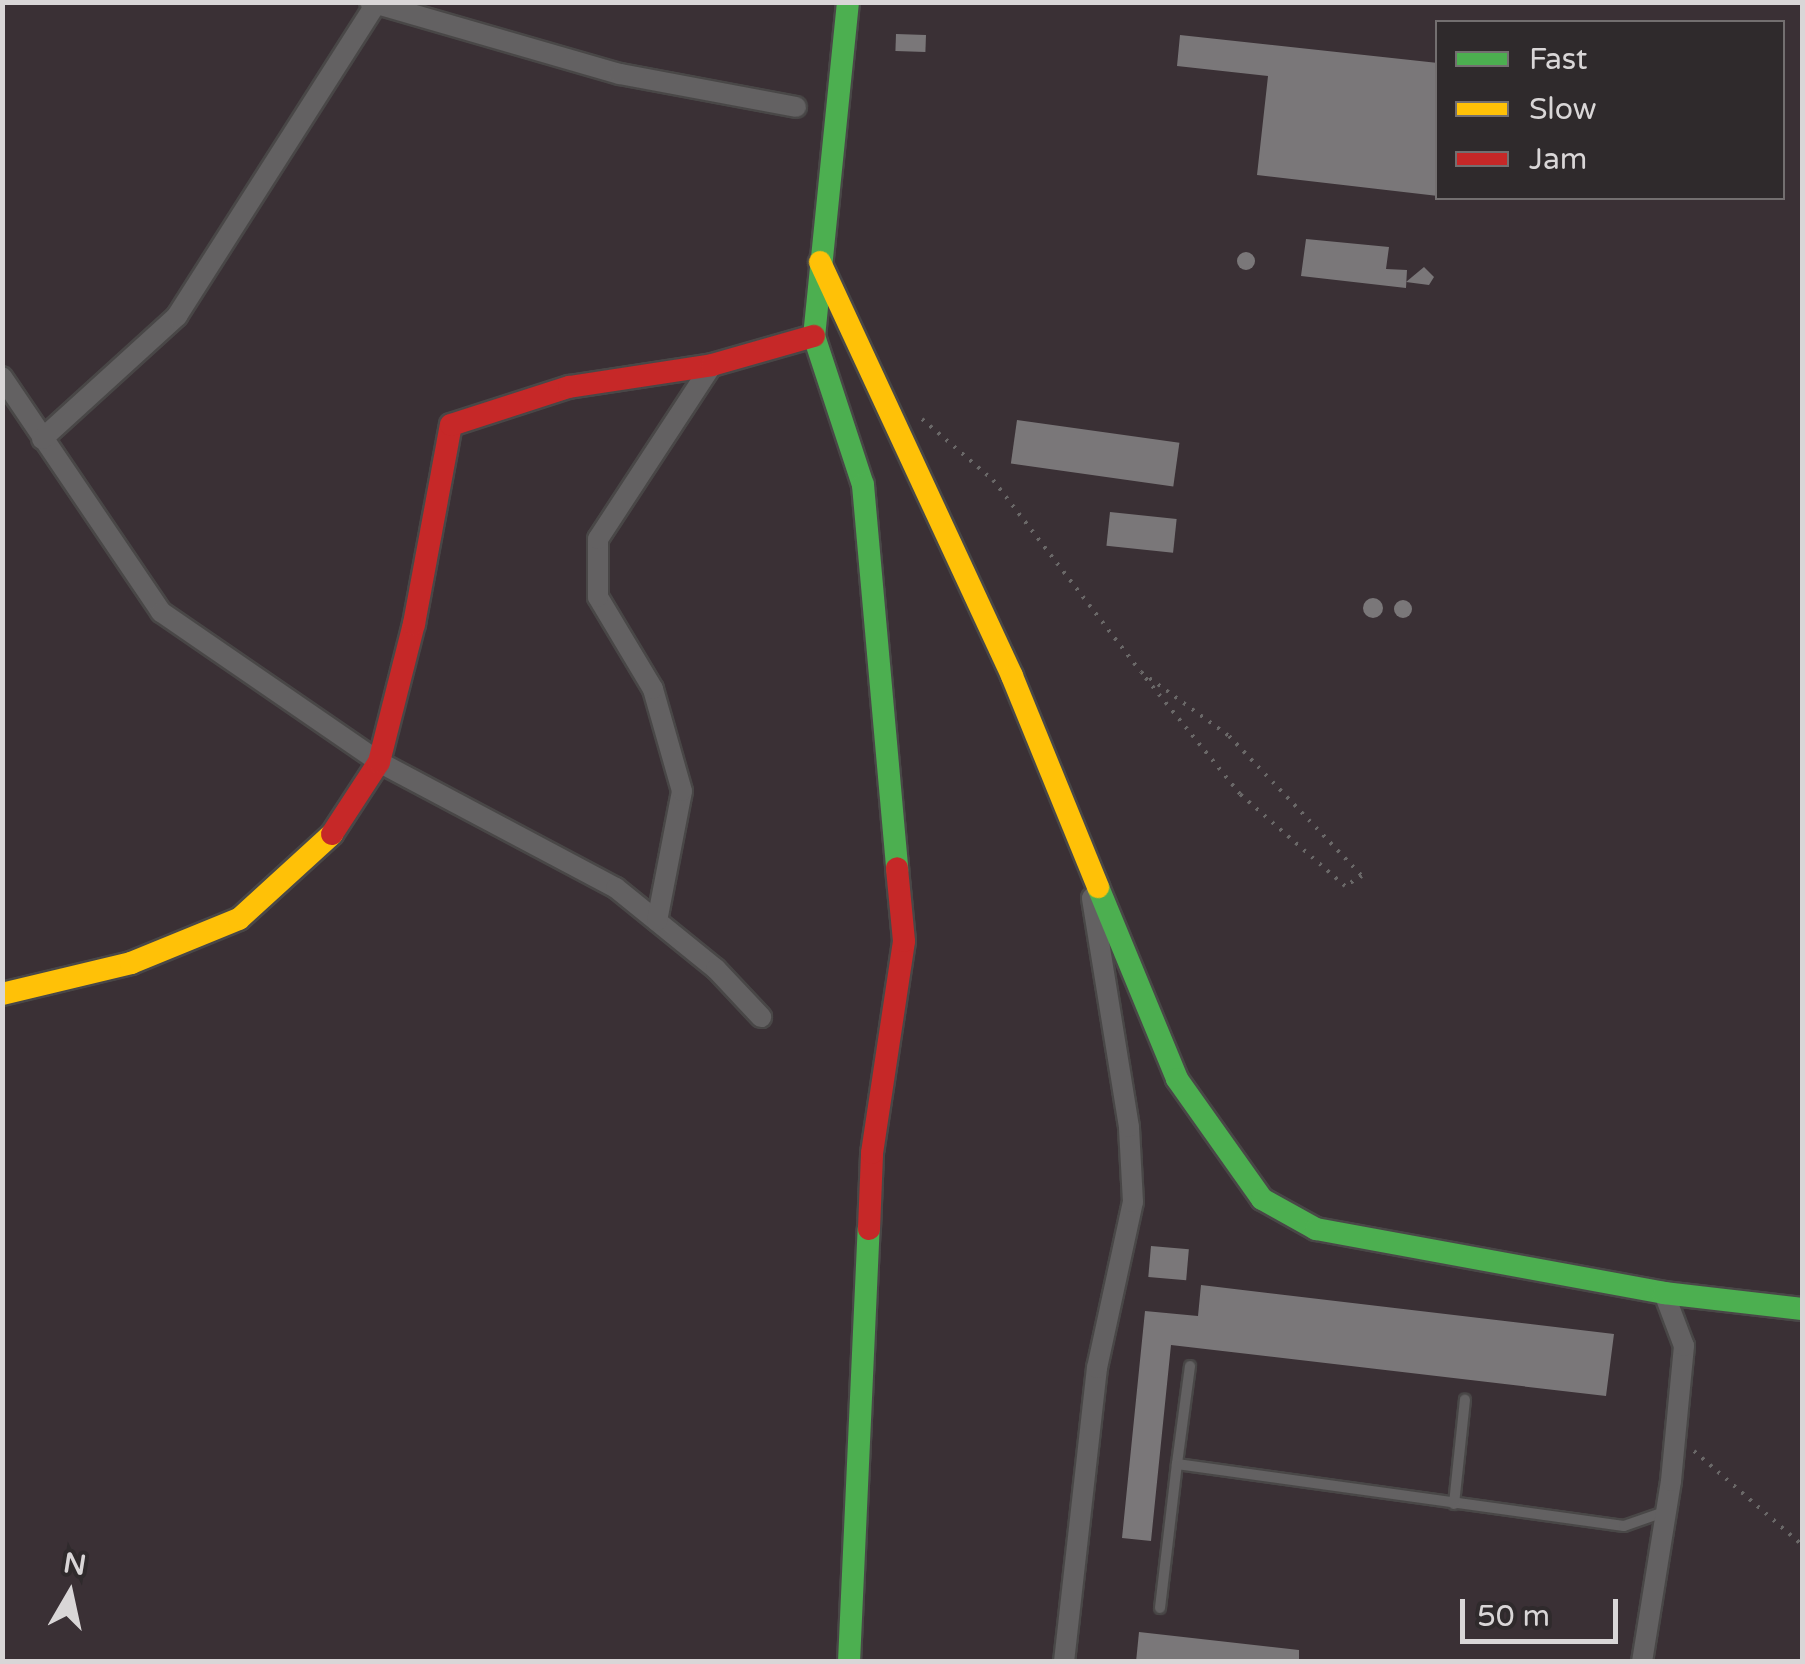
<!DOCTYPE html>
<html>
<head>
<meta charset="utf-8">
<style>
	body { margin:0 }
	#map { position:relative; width:1805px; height:1664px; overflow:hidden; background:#2e2b2c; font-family:"Varela Round",sans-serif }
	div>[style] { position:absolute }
	.built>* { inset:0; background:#3a3035 }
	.building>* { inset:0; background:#7a7779; transform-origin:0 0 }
	.round { border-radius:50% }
	.path>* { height:4px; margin-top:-2px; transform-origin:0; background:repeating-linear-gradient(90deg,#6a6868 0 2.5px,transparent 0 10.5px) }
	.roads { filter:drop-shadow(2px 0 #494747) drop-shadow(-2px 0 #494747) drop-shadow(0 2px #494747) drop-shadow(0 -2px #494747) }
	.lane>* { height:10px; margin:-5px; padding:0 5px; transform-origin:5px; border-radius:5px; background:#636162 }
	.street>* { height:20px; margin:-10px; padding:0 10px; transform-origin:10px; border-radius:10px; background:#636162 }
	.fast>* { height:22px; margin:-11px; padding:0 11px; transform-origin:11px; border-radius:11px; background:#4caf50 }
	.slow>* { height:22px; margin:-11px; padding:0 11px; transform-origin:11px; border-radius:11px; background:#ffc107 }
	.jam>* { height:22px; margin:-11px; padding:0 11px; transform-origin:11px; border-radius:11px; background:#c62828 }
	span { translate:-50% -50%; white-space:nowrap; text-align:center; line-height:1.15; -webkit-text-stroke:10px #2f2a2c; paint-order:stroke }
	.frame { position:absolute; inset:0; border:5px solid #d9d6d7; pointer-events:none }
	.legend { position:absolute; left:1435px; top:20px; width:350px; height:180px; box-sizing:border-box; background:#2f2a2c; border:2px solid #736f70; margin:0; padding:12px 18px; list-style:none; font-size:30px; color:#d9d6d7 }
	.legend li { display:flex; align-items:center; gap:20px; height:50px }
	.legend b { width:50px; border:2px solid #736f70 }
	.north { position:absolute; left:20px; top:1544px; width:100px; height:100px; -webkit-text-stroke:8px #2f2a2c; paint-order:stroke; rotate:9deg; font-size:28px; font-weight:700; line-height:40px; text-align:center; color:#d9d6d7 }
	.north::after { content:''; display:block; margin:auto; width:35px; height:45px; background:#d9d6d7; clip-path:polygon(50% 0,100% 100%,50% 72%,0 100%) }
	.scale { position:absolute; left:1460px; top:1599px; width:158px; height:45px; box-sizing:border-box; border:5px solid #d9d6d7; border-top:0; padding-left:12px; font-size:30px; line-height:35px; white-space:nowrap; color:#d9d6d7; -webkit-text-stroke:8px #2f2a2c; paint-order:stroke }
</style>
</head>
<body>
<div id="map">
	<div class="built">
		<i style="clip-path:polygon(evenodd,3px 3px,1802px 3px,1802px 1661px,3px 1661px,3px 3px,1438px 22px,1782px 22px,1782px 198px,1438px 198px,1438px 22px)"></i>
	</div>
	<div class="building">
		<i style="left:896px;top:34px;width:30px;height:17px;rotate:2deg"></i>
		<i style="clip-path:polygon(1180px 35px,1438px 63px,1438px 196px,1257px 175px,1268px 76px,1177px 66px)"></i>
		<i style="clip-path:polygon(1306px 239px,1389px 247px,1386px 269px,1407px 270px,1406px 288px,1301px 276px)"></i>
		<i class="round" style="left:1237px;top:252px;width:18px;height:18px"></i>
		<i style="clip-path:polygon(1424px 267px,1434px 277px,1429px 285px,1406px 282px)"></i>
		<i style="left:1017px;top:420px;width:164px;height:44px;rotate:8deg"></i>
		<i style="left:1110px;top:512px;width:67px;height:34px;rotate:6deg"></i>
		<i class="round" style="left:1363px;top:598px;width:20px;height:20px"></i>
		<i class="round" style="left:1394px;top:600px;width:18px;height:18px"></i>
		<i style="left:1151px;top:1246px;width:38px;height:31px;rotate:5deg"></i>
		<i style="clip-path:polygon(1201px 1285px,1614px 1334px,1606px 1396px,1171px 1345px,1151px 1541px,1122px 1538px,1145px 1311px,1198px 1316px)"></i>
		<i style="clip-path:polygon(1139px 1632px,1299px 1650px,1299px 1662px,1136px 1662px)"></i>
	</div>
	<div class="path">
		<i style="left:922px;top:419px;width:94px;rotate:40.7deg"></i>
		<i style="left:993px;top:480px;width:242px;rotate:52.4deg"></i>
		<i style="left:1141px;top:672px;width:109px;rotate:36deg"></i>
		<i style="left:1229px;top:736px;width:193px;rotate:46.5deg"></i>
		<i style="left:1362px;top:876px;width:20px;rotate:150deg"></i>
		<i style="left:1345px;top:886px;width:140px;rotate:-138.8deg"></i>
		<i style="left:1240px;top:794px;width:157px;rotate:-129.1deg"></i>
		<i style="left:1694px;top:1451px;width:143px;rotate:41deg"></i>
	</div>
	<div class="roads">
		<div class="lane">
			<i style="left:1190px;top:1366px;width:99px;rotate:97.6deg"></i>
			<i style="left:1177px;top:1464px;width:451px;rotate:7.9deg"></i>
			<i style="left:1624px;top:1526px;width:42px;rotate:-19.3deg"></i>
			<i style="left:1454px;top:1504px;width:105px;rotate:-84deg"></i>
			<i style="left:1160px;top:1608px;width:145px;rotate:-83.3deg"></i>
		</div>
		<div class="street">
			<i style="left:370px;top:2px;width:260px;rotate:16.1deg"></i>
			<i style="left:620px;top:74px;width:179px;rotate:10.6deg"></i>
			<i style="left:2px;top:377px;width:284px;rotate:55.9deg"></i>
			<i style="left:161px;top:612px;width:265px;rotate:34.5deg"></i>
			<i style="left:379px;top:762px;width:268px;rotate:28deg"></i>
			<i style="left:616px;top:888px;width:129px;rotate:39deg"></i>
			<i style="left:716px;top:969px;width:66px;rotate:46.8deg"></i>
			<i style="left:42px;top:439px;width:183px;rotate:-42.3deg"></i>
			<i style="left:177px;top:316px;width:372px;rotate:-57.5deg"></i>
			<i style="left:657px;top:921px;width:132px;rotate:-79.1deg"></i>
			<i style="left:682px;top:791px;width:106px;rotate:-105.9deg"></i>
			<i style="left:653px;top:689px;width:107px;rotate:-120.9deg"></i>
			<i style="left:598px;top:597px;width:58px;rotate:-90deg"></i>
			<i style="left:598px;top:539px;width:208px;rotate:-56.8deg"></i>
			<i style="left:1064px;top:1662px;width:296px;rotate:-83.6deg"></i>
			<i style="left:1097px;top:1368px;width:170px;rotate:-77.8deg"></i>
			<i style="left:1133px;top:1202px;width:75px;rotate:-93.1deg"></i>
			<i style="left:1129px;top:1127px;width:232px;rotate:-99.2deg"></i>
			<i style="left:1642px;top:1662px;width:183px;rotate:-80.9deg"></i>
			<i style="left:1671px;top:1481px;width:136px;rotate:-84.5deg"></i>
			<i style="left:1684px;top:1346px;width:57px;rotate:-110.7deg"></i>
		</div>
		<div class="fast">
			<i style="left:848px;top:2px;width:336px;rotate:95.8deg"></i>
			<i style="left:814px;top:336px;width:157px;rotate:71.8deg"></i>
			<i style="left:863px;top:485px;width:385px;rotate:84.9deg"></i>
			<i style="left:1098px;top:887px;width:208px;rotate:67.6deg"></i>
			<i style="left:1177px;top:1079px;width:147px;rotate:54.7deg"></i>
			<i style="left:1262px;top:1199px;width:62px;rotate:29.1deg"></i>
			<i style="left:1316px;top:1229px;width:354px;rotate:10.4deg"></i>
			<i style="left:1664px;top:1293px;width:139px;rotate:6.6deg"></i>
			<i style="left:849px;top:1662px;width:433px;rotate:-87.4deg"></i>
		</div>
		<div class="slow">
			<i style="left:820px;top:262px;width:456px;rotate:65.1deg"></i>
			<i style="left:1012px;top:676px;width:228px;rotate:67.8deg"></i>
			<i style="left:2px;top:994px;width:133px;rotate:-13.5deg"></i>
			<i style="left:131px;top:963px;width:117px;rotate:-22.2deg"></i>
			<i style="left:239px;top:919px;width:126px;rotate:-42.4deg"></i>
		</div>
		<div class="jam">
			<i style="left:332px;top:834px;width:86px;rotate:-56.9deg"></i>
			<i style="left:379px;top:762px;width:142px;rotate:-75.8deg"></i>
			<i style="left:414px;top:624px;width:202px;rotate:-79.5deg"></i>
			<i style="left:451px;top:425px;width:124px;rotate:-17.9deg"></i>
			<i style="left:569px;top:387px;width:145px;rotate:-8.7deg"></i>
			<i style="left:712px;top:365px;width:106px;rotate:-15.9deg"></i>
			<i style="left:869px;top:1229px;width:76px;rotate:-87.7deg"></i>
			<i style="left:872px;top:1153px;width:214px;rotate:-81.4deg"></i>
			<i style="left:904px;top:941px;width:73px;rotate:-95.5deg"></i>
		</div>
	</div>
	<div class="frame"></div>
	<ul class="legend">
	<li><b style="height:12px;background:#4caf50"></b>Fast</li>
	<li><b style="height:12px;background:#ffc107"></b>Slow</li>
	<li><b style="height:12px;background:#c62828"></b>Jam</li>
	</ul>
	<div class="north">N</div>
	<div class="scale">50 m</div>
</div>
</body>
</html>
